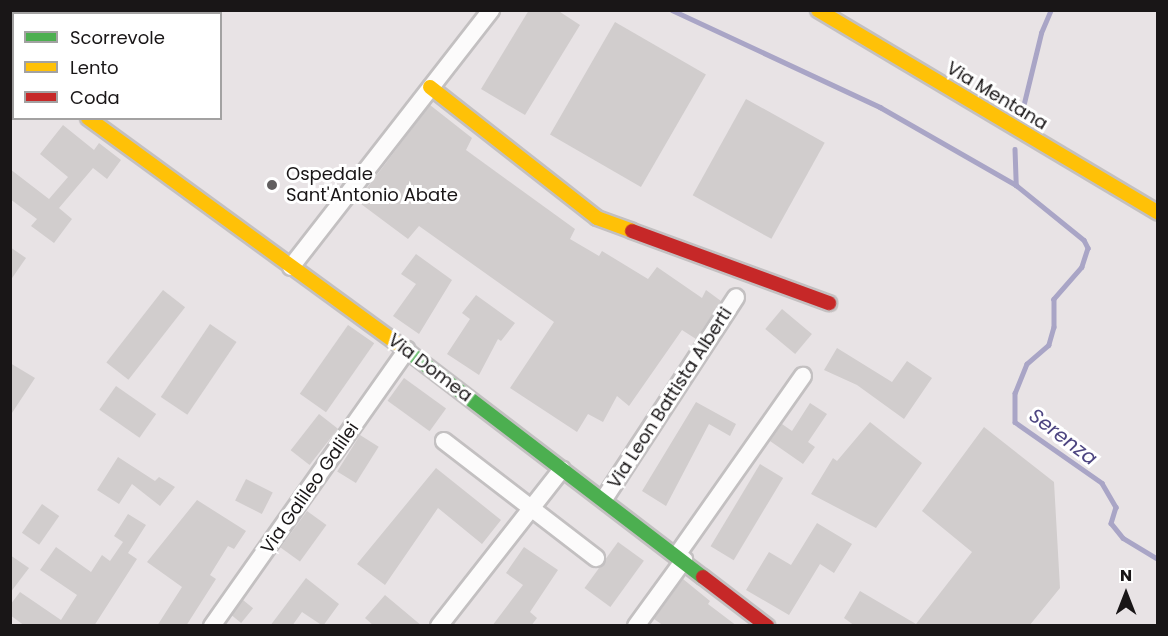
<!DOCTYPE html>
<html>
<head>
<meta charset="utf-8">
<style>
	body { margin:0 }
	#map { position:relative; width:1168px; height:636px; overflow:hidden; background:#e8e3e5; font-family:Poppins,sans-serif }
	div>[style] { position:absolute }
	.stream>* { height:4.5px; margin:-2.25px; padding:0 2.25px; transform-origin:2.25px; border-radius:2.25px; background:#a9a5c6 }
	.building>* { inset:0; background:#d1cdcd; transform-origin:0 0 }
	.roads { filter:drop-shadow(2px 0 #c3c0c1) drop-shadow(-2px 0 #c3c0c1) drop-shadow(0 2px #c3c0c1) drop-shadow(0 -2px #c3c0c1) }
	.street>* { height:16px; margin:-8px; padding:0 8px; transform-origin:8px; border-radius:8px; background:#fcfbfb }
	.fast>* { height:14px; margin:-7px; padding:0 7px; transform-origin:7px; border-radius:7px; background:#4caf50 }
	.slow>* { height:14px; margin:-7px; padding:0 7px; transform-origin:7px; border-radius:7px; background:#ffc107 }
	.jam>* { height:14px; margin:-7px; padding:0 7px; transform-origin:7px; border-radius:7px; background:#c62828 }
	.dots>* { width:16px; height:16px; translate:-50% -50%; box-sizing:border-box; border:3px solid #fff; border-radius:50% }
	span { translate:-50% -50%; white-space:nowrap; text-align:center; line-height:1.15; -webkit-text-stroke:6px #fff; paint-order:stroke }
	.street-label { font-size:18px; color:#191617 }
	.poi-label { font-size:18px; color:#191617 }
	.left { translate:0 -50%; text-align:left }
	.water-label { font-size:20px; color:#4d4581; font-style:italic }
	.frame { position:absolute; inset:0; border:12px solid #191617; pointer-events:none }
	.legend { position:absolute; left:12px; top:12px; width:210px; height:108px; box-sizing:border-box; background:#fff; border:2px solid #a3a2a2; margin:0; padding:8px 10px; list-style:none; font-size:18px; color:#191617 }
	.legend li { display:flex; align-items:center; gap:12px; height:30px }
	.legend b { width:30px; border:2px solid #a3a2a2 }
	.north { position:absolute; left:1096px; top:564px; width:60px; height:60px; -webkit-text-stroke:4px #fff; paint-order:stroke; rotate:0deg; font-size:16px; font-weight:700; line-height:24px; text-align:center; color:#191617 }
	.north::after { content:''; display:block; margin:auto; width:21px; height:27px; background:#191617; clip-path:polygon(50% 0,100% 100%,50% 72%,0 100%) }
</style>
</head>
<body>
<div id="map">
	<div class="stream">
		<i style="left:672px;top:10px;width:230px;rotate:25deg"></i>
		<i style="left:880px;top:107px;width:157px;rotate:29.8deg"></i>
		<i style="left:1016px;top:185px;width:87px;rotate:39deg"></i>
		<i style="left:1084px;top:240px;width:9px;rotate:63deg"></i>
		<i style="left:1088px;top:248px;width:20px;rotate:108deg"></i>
		<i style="left:1082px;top:267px;width:43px;rotate:131.2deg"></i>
		<i style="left:1054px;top:299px;width:28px;rotate:90deg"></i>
		<i style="left:1054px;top:327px;width:19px;rotate:106deg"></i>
		<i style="left:1049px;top:345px;width:29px;rotate:139deg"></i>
		<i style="left:1027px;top:364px;width:31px;rotate:112deg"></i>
		<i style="left:1015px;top:393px;width:29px;rotate:90deg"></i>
		<i style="left:1015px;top:422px;width:106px;rotate:35deg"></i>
		<i style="left:1102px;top:483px;width:28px;rotate:60deg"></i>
		<i style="left:1116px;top:507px;width:17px;rotate:107deg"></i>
		<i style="left:1111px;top:523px;width:19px;rotate:51deg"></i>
		<i style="left:1123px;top:538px;width:41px;rotate:31deg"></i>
		<i style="left:1024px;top:103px;width:72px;rotate:-76.3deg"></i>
		<i style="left:1041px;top:33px;width:25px;rotate:-67deg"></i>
		<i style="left:1015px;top:149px;width:36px;rotate:88deg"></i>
	</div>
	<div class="building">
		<i style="clip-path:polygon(529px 10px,557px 10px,580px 25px,525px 115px,481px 89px)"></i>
		<i style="left:615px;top:22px;width:105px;height:130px;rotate:30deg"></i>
		<i style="left:746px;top:99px;width:90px;height:110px;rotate:29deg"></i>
		<i style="clip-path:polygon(430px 105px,472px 138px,466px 150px,575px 229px,570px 239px,599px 256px,602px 251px,648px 279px,657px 267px,702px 298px,706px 290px,721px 301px,696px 339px,682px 330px,629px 406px,617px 396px,603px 422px,588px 414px,577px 432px,510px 388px,554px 322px,419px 226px,408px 239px,357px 201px)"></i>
		<i style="clip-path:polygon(63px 125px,94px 150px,99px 143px,121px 160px,107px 179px,93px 168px,59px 208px,72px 219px,54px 243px,31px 226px,37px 219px,10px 199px,10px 169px,49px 199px,68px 177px,40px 154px)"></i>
		<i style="clip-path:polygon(10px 247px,26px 258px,10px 281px)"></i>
		<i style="clip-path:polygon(416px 254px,452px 280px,419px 334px,393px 316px,416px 284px,401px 274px)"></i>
		<i style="left:163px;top:290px;width:28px;height:92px;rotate:38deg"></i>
		<i style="clip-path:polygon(476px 295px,515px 323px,501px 341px,498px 339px,479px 375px,447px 354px,470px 319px,462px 313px)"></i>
		<i style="left:782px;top:309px;width:39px;height:26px;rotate:40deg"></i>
		<i style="left:210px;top:324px;width:32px;height:88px;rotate:34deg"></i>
		<i style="left:348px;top:325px;width:32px;height:84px;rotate:35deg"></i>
		<i style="clip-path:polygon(837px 348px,892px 382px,907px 361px,932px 378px,904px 419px,857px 385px,824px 370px)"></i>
		<i style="clip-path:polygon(10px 363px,35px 378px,10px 416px)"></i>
		<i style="left:404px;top:378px;width:52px;height:28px;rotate:36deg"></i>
		<i style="left:116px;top:386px;width:49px;height:29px;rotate:35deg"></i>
		<i style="clip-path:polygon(696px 402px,736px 424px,730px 436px,709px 424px,666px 506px,642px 491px)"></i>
		<i style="clip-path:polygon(810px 403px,827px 414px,808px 442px,815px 447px,803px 464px,770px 441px,782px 424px,792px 431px)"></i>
		<i style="left:319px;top:414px;width:24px;height:46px;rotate:38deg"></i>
		<i style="clip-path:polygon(870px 422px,922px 463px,876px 528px,811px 494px,833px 458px,837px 461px)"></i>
		<i style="clip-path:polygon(984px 427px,1054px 482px,1060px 588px,1029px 626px,855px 626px,844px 618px,860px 591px,916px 624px,972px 552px,922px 511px)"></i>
		<i style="left:360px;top:435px;width:22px;height:43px;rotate:32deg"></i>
		<i style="clip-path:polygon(118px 457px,155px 481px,159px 477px,175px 487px,160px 506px,132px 484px,119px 504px,97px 490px)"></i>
		<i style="left:760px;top:464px;width:27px;height:96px;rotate:31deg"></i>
		<i style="clip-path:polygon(436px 468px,501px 520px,482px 544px,438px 508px,385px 585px,357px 564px)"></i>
		<i style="left:246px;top:479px;width:30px;height:24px;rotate:27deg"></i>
		<i style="clip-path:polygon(197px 500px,246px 531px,234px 549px,228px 546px,210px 575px,216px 579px,186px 626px,157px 626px,182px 587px,147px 562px)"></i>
		<i style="left:42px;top:504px;width:21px;height:35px;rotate:35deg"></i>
		<i style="left:307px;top:511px;width:24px;height:45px;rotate:36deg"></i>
		<i style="clip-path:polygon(128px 514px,146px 525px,128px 553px,137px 559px,94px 626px,25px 626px,10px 615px,10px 605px,20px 592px,61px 620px,77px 595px,40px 570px,56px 547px,91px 572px,102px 555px,110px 561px,123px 542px,114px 536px)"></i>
		<i style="clip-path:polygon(817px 523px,852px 544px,834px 573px,820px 564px,789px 615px,746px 590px,769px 552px,791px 565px)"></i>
		<i style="left:618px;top:542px;width:32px;height:57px;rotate:36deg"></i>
		<i style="clip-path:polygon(524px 547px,558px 570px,530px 612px,537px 618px,531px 626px,492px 626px,523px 585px,506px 573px)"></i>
		<i style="clip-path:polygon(10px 555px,29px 568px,10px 593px)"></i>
		<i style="clip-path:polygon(306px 578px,339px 604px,323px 626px,302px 612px,292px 626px,270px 626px)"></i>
		<i style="clip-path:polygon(683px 579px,710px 601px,708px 604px,737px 626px,664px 626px,654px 619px)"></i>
		<i style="clip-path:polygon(385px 595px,422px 626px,374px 626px,365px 618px)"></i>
		<i style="left:243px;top:600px;width:13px;height:19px;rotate:39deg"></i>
	</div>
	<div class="roads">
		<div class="street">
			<i style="left:10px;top:63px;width:4px;rotate:14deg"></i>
			<i style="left:291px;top:267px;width:326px;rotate:-52.1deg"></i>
			<i style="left:444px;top:441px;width:192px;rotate:37.6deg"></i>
			<i style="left:604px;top:499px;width:241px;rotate:-56.8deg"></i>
			<i style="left:677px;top:555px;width:219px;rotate:-54.9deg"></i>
			<i style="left:212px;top:626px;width:338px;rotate:-54.8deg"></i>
			<i style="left:439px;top:626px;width:199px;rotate:-51.9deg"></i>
			<i style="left:636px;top:626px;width:82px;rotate:-54deg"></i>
		</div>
		<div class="fast">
			<i style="left:402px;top:347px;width:379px;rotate:37.4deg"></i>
		</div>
		<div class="slow">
			<i style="left:818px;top:10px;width:396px;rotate:30.8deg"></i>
			<i style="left:430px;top:87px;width:212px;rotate:38.1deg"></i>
			<i style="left:597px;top:218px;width:37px;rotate:20deg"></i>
			<i style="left:88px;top:118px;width:389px;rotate:36.1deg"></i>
		</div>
		<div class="jam">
			<i style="left:632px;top:231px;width:210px;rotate:20.1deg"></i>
			<i style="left:703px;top:577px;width:81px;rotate:37.4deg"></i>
		</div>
	</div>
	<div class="dots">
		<i style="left:272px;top:185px;background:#615e5f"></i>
	</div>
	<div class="street-label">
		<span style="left:997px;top:96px;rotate:31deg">Via Mentana</span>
		<span style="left:430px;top:368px;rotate:37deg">Via Domea</span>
		<span style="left:670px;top:398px;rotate:-57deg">Via Leon Battista Alberti</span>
		<span style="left:310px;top:488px;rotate:-55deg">Via Galileo Galilei</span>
	</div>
	<div class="poi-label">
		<span class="left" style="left:286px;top:185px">Ospedale<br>Sant'Antonio Abate</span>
	</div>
	<div class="water-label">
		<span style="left:1063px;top:437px;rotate:37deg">Serenza</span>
	</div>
	<div class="frame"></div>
	<ul class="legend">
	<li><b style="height:8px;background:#4caf50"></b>Scorrevole</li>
	<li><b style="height:8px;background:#ffc107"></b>Lento</li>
	<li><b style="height:8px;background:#c62828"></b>Coda</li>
	</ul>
	<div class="north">N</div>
</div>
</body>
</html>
